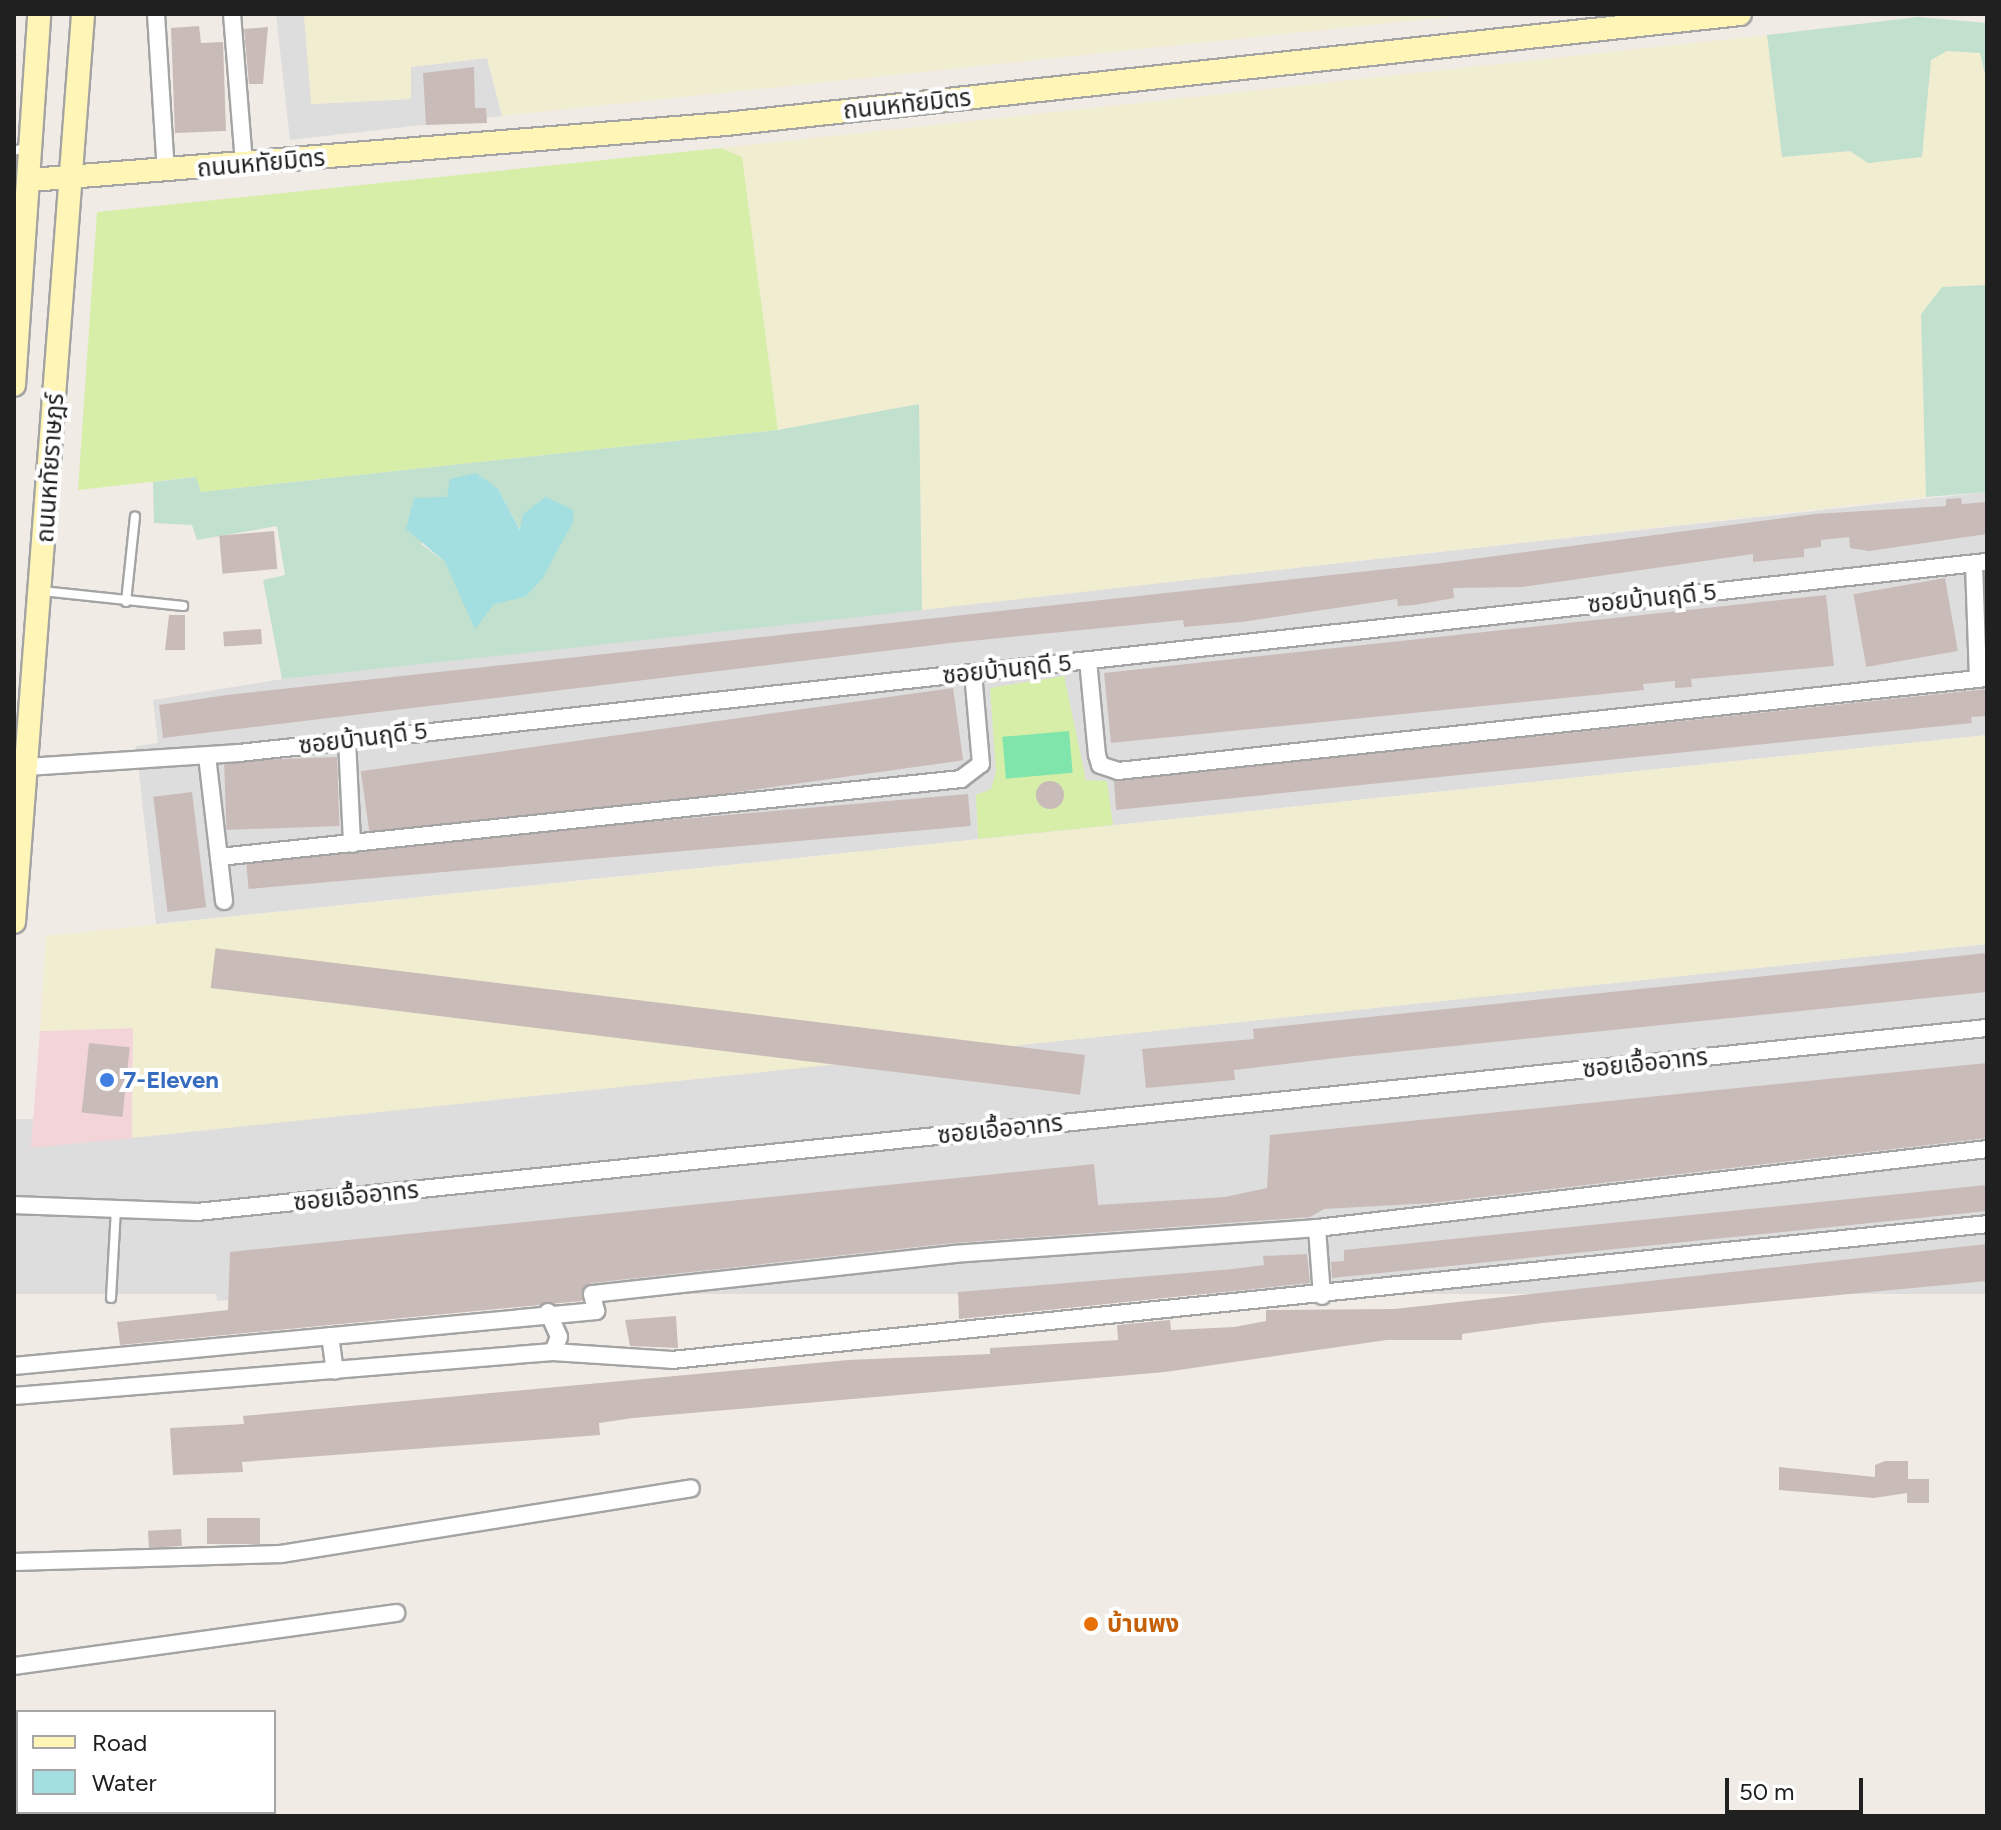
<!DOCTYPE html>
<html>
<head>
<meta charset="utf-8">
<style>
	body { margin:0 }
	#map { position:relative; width:2001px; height:1830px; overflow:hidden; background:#f1ebe6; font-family:Figtree,"Noto Sans Thai",sans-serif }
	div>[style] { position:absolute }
	.residential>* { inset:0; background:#dedddd; transform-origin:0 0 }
	.commercial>* { inset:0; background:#f3d4d8 }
	.farmland>* { inset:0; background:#f1edd0 }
	.grass>* { inset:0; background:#d7eea9 }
	.wetland>* { inset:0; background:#c1e0cd }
	.pitch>* { inset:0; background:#7fe5ab; transform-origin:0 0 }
	.water>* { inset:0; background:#a3dee1 }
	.building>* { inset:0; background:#c9bcb8; transform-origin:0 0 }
	.round { border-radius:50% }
	.roads { filter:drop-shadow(2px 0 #a4a4a4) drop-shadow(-2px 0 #a4a4a4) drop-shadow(0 2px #a4a4a4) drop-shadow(0 -2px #a4a4a4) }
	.lane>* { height:8px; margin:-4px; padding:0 4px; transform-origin:4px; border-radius:4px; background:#fff }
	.street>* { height:16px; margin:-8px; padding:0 8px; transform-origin:8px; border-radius:8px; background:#fff }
	.secondary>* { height:22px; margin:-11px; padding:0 11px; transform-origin:11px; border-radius:11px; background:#fef5b7 }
	.dots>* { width:22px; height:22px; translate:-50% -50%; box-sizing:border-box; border:4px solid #fff; border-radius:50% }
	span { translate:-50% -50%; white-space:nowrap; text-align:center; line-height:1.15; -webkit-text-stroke:8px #fff; paint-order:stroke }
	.street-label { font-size:24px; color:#202020 }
	.shop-label { font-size:24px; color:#366cbe; font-weight:700 }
	.left { translate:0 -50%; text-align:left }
	.food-label { font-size:24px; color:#c56008; font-weight:700 }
	.frame { position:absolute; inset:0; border:16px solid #202020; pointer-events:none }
	.legend { position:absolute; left:16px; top:1710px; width:260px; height:104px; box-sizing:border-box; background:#fff; border:2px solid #a6a6a6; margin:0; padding:10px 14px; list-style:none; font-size:24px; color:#202020 }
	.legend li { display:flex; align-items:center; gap:16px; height:40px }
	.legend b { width:40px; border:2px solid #a6a6a6 }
	.scale { position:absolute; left:1725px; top:1778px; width:138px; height:36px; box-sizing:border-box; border:4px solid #202020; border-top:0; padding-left:10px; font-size:24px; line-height:28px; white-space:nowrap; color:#202020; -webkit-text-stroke:6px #fff; paint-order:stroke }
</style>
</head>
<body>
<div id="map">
	<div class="residential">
		<i style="clip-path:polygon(276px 14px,304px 14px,312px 104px,411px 99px,411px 67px,487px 58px,502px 116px,290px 140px)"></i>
		<i style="clip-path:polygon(1987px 492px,1987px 735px,156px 924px,136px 746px,158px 743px,153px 700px,282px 679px)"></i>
		<i style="clip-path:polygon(1987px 944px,1987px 1117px,217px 1301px,209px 1234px,18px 1230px,31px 1148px)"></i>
		<i style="left:1987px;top:1119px;width:175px;height:1984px;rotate:90deg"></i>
	</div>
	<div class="commercial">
		<i style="clip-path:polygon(133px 1028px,132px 1138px,31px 1148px,40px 1031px)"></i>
	</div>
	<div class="farmland">
		<i style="clip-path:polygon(304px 14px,1475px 14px,502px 116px,487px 58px,411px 67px,411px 99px,311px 104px)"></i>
		<i style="clip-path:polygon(1767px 35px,1782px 157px,1850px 151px,1922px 157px,1931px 60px,1947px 51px,1980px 53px,1987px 83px,1987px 285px,1942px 287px,1921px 314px,1926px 497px,922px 610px,919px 404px,778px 430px,742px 157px,721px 148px)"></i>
		<i style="clip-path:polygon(1987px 735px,1987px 944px,132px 1138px,133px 1028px,40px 1031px,46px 936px)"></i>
	</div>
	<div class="grass">
		<i style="clip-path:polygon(721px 148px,742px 157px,778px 430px,201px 492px,195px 477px,78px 490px,97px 212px)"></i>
		<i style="clip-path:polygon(1064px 676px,1086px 780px,1107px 781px,1113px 825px,978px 839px,976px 795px,991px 789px,996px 772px,990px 688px)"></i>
	</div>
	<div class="wetland">
		<i style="clip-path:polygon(1918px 17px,1987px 23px,1987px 83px,1980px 53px,1947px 51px,1931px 60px,1922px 157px,1868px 163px,1850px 151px,1782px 157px,1767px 35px)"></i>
		<i style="clip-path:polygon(1987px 285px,1987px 492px,1926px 497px,1921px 314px,1942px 287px)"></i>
		<i style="clip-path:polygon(evenodd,919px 404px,922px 610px,282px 679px,263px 580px,285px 575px,277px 526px,197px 540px,192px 525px,154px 523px,153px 482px,196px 477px,201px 492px,778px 430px,919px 404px,498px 489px,521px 531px,556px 552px,525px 597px,469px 607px,445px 562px,421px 544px,448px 498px,498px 489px)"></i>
	</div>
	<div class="pitch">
		<i style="left:1069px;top:731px;width:42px;height:67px;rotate:85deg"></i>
	</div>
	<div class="water">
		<i style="clip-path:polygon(476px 473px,498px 489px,520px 530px,523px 514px,546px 497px,573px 510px,573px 522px,542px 579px,525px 597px,494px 604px,475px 629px,445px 562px,406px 529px,414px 498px,447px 497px,450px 479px)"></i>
	</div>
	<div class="building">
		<i style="clip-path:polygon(199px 26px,201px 43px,223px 42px,226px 131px,175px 133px,171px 28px)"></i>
		<i style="clip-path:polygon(268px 27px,263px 84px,249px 84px,244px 29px)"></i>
		<i style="clip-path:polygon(474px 67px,475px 108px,486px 108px,487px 123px,426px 125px,423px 73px)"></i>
		<i style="clip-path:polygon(1961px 498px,1962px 504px,1987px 502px,1987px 534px,1869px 551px,1850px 548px,1849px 537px,1821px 540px,1821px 547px,1804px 549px,1804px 557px,1753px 562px,1753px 554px,1523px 587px,1453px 588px,1454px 598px,1415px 605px,1398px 606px,1397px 599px,1242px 622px,1184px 627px,1183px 620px,951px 643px,163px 738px,159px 705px,227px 695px,1442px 563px,1814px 514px,1946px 506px,1946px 499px)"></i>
		<i style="left:274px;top:531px;width:38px;height:55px;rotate:85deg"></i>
		<i style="left:1945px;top:578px;width:74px;height:93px;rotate:80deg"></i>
		<i style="clip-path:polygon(1826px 595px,1834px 666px,1691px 679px,1692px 687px,1675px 688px,1675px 681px,1643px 684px,1644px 690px,1111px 743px,1104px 673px)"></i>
		<i style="clip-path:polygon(169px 615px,185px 615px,185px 650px,165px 650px)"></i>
		<i style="left:261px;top:629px;width:15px;height:38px;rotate:86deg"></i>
		<i style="left:953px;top:688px;width:73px;height:598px;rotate:82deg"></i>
		<i style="clip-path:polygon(1987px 689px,1987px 716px,1971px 717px,1972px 723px,1116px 810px,1114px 781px)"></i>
		<i style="left:337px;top:757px;width:69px;height:113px;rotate:88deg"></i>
		<i class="round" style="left:1036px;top:781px;width:28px;height:28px"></i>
		<i style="left:192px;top:792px;width:116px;height:39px;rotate:83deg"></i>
		<i style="left:968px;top:794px;width:32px;height:725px;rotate:85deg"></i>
		<i style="clip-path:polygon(1987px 953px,1987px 992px,1345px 1057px,1234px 1070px,1235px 1080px,1146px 1088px,1142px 1049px,1254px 1039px,1253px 1029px)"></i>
		<i style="left:89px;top:1043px;width:41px;height:70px;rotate:6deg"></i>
		<i style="left:1085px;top:1055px;width:40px;height:876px;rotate:97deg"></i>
		<i style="clip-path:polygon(1987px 1063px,1987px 1138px,1432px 1203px,1324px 1209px,1310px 1217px,953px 1243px,591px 1283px,582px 1301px,120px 1345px,117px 1322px,228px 1310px,230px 1252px,1094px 1164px,1098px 1205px,1225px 1197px,1267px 1188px,1270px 1135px)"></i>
		<i style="clip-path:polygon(1987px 1185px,1987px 1211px,1332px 1278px,1331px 1262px,1344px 1261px,1344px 1250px)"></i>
		<i style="clip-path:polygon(1987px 1244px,1987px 1281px,1542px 1323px,1462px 1334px,1462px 1340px,1387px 1340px,1165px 1372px,633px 1418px,599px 1423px,600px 1435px,242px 1462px,243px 1472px,173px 1475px,170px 1428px,244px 1424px,243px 1416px,848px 1360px,990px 1354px,990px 1348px,1118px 1340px,1117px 1325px,1170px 1320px,1171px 1330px,1234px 1327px,1266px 1321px,1266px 1310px,1394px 1309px)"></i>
		<i style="clip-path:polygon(1307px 1254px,1310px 1283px,959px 1319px,958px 1292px,1233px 1269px,1264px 1265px,1263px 1256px)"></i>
		<i style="clip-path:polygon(676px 1316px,678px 1348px,630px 1346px,625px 1320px)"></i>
		<i style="clip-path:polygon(1885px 1461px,1908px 1461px,1908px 1479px,1929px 1479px,1929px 1503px,1907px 1503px,1907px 1493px,1874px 1498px,1779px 1490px,1779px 1467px,1875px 1477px,1875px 1465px)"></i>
		<i style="left:260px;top:1518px;width:26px;height:53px;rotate:90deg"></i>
		<i style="left:181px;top:1529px;width:17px;height:33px;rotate:87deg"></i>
	</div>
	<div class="roads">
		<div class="lane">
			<i style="left:14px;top:151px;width:16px;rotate:-18deg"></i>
			<i style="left:42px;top:591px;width:142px;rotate:6.1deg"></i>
			<i style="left:126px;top:602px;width:86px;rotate:-84deg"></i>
			<i style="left:111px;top:1298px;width:89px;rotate:-86.8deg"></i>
		</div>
		<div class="street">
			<i style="left:156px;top:14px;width:157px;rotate:86.4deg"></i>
			<i style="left:232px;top:14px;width:150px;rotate:85.4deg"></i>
			<i style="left:1974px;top:564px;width:115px;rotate:88deg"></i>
			<i style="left:1088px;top:660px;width:95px;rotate:84.6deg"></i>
			<i style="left:1097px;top:755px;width:10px;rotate:73deg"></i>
			<i style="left:1100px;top:765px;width:19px;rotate:18deg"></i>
			<i style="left:1118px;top:771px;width:874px;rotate:-6.11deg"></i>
			<i style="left:347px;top:740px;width:104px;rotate:87.2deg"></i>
			<i style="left:207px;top:756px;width:146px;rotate:83.3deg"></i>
			<i style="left:27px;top:767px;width:212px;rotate:-3.8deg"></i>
			<i style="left:239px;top:753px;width:1758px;rotate:-6.24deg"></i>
			<i style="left:219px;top:857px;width:746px;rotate:-6deg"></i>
			<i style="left:961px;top:779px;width:25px;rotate:-37deg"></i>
			<i style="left:981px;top:764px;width:91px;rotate:-95deg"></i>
			<i style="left:14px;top:1205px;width:183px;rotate:2.2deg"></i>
			<i style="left:197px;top:1212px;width:1798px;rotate:-5.87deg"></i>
			<i style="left:1317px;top:1228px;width:68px;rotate:85.8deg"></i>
			<i style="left:548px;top:1312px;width:27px;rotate:66deg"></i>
			<i style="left:559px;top:1337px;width:16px;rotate:112deg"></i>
			<i style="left:330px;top:1336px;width:35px;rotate:82deg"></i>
			<i style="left:14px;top:1366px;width:585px;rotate:-5.4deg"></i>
			<i style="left:596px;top:1311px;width:17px;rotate:-103deg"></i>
			<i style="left:592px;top:1294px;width:364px;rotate:-6.3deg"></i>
			<i style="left:954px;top:1254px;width:364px;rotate:-4.1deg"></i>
			<i style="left:1317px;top:1228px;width:675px;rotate:-6.72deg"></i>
			<i style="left:14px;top:1396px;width:541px;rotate:-4.67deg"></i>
			<i style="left:553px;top:1352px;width:119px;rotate:3.8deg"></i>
			<i style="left:672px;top:1360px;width:1322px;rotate:-5.9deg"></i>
			<i style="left:14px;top:1562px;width:267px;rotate:-1.7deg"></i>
			<i style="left:281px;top:1554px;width:415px;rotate:-9.1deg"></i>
			<i style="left:14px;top:1666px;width:386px;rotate:-7.9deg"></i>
		</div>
		<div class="secondary">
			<i style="left:31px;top:180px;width:697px;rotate:-4.61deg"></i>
			<i style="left:726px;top:124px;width:1020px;rotate:-6.19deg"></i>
			<i style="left:14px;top:385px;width:372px;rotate:-86.1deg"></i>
			<i style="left:14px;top:922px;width:911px;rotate:-85.65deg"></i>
		</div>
	</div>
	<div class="dots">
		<i style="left:107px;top:1080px;background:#3f7fe0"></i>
		<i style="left:1091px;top:1624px;background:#e8710a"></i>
	</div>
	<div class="street-label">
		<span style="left:907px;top:104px;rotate:-6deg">ถนนหทัยมิตร</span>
		<span style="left:261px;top:163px;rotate:-5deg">ถนนหทัยมิตร</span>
		<span style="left:50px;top:468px;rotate:-86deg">ถนนหทัยราษฎร์</span>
		<span style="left:1652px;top:598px;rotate:-6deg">ซอยบ้านฤดี 5</span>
		<span style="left:1007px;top:669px;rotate:-6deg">ซอยบ้านฤดี 5</span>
		<span style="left:363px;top:738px;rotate:-7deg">ซอยบ้านฤดี 5</span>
		<span style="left:1645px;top:1063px;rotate:-6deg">ซอยเอื้ออาทร</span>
		<span style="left:1000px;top:1129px;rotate:-6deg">ซอยเอื้ออาทร</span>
		<span style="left:356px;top:1196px;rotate:-6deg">ซอยเอื้ออาทร</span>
	</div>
	<div class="shop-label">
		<span class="left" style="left:123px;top:1080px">7-Eleven</span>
	</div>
	<div class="food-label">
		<span class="left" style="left:1107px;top:1624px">บ้านพง</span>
	</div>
	<div class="frame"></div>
	<ul class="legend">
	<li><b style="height:10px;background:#fef5b7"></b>Road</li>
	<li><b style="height:22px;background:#a3dee1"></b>Water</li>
	</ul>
	<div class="scale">50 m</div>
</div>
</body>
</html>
